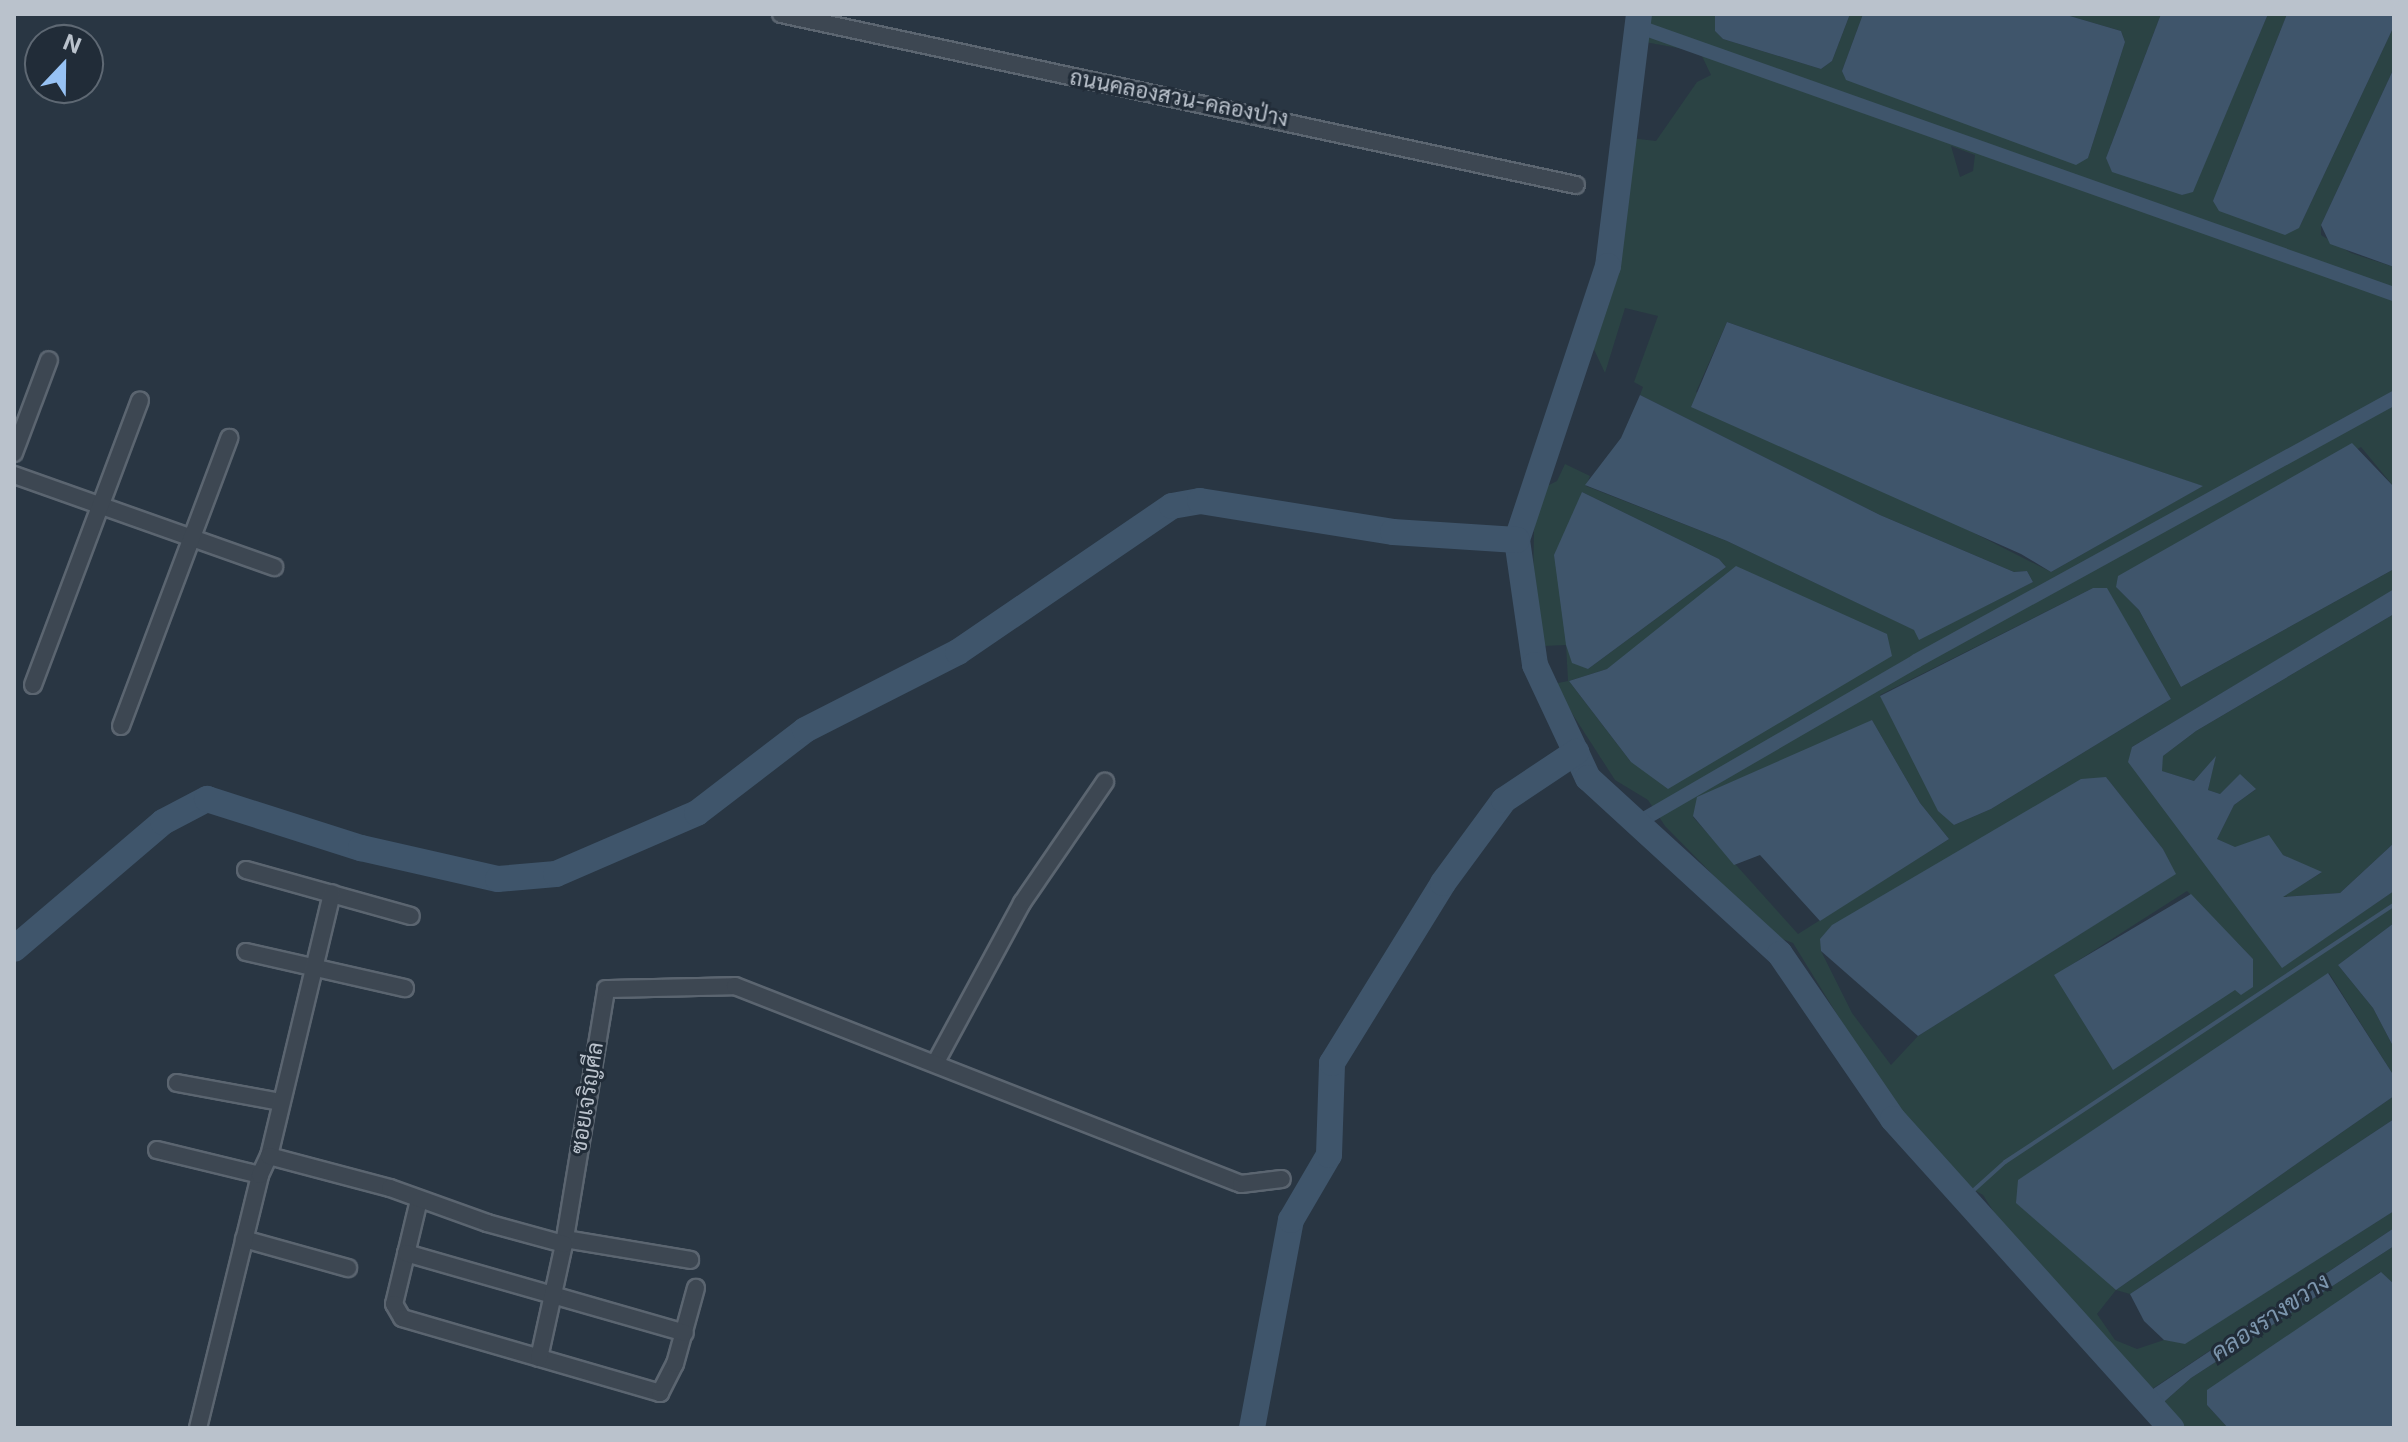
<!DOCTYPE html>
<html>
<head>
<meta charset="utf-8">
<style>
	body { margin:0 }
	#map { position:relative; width:2408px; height:1442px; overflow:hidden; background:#293643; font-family:Inter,Sarabun,sans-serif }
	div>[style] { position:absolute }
	.green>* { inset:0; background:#2b4344 }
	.water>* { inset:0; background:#3f556b }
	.stream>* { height:4px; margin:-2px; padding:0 2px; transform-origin:2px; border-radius:2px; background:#3f556b }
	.canal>* { height:14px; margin:-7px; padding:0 7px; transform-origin:7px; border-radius:7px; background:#3f556b }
	.river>* { height:26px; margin:-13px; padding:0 13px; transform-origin:13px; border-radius:13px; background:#3f556b }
	.roads { filter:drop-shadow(2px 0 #5b6570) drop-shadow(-2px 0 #5b6570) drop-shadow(0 2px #5b6570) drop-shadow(0 -2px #5b6570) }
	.street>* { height:16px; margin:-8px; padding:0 8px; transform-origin:8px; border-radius:8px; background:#3d4752 }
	span { translate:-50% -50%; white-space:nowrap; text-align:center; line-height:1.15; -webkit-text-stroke:6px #212c38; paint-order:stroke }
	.street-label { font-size:22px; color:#bac2cc }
	.water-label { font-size:24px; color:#7c95ad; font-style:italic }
	.frame { position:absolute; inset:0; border:16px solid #bac2cc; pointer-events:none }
	.north { position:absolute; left:24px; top:24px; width:80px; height:80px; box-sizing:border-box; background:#212c38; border:2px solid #5e6873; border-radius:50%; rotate:22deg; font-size:22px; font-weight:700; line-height:32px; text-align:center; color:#bac2cc }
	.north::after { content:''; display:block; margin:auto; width:28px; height:36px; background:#97c2f4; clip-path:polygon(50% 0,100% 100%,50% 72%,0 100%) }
</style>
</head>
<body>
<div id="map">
	<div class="green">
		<i style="clip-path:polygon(evenodd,1647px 14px,1715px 14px,1715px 31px,1723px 39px,1821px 69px,1832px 61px,1850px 14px,1863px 14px,1842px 71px,2088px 158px,2125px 42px,2121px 31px,2063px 14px,2161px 14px,2106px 158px,2182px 195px,2193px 191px,2268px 14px,2287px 14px,2220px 183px,2299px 228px,2394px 26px,2394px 68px,2321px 225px,2321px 235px,2351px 253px,2394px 267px,2394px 487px,2361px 447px,2116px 587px,2139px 610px,2181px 687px,2394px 569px,2394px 590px,2132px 747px,2282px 967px,2394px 891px,2394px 923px,2338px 965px,2373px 1008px,2394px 1048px,2394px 1076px,2329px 973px,2116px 1290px,2394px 1096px,2394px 1119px,2130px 1294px,2116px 1290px,2097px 1314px,2115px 1340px,2137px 1349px,2164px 1340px,2185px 1343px,2394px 1211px,2394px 1228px,2149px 1391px,2009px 1236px,1983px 1195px,1962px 1183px,1880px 1084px,1793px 943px,1772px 935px,1665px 826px,1648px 800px,1615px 780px,1553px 684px,1568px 681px,1566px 645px,1543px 646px,1533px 586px,1534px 530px,1543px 488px,1557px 481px,1565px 464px,1590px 476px,1586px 486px,1727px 541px,1915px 630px,1919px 639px,2033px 582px,2027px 571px,2014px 572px,1880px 515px,1640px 395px,1643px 387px,1634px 382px,1658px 316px,1625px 308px,1605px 373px,1591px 343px,1608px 290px,1630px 138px,1656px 141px,1697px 82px,1711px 75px,1700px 52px,1645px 42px,1647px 14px,1951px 146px,1975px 155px,1973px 171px,1960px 177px,1951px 146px,1647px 14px,1727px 322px,1908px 386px,2202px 486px,2051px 572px,1696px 392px,1727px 322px,1647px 14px,1582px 492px,1719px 559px,1726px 567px,1588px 669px,1582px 492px,1647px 14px,2093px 588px,2106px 588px,2171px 699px,1991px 809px,1954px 825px,1880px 695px,2093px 588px,1647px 14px,1607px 669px,1631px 762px,1569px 681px,1607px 669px,1647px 14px,1872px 720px,1920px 803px,1949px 839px,1798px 934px,1693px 817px,1872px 720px,1647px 14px,2106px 777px,2163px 849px,2175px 874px,1918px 1036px,1891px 1065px,1852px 1013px,1821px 951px,2106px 777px,1647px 14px,2187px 891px,2253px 959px,2235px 990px,2054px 976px,2187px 891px)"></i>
		<i style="clip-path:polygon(2394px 614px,2394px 843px,2340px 893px,2281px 897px,2321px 873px,2283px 855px,2234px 847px,2217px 839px,2234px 805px,2255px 790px,2240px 775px,2220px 794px,2208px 790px,2215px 758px,2194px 781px,2161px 771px,2163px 756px,2196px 731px)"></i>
		<i style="clip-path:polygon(2394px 1246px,2394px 1284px,2380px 1272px,2207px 1405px,2228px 1428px,2180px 1428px,2166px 1410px,2165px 1401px,2191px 1378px)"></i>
	</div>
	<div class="water">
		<i style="clip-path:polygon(1715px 14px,1850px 14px,1832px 61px,1821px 69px,1723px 39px,1715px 31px)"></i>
		<i style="clip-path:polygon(1863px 14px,2063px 14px,2121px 31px,2125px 42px,2088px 158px,2076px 165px,1846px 80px,1842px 71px)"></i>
		<i style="clip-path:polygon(2161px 14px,2268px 14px,2193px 192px,2182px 195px,2112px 172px,2106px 158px)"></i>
		<i style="clip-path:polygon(2287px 14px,2394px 14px,2394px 26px,2299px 228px,2285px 235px,2219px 211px,2213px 201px)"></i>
		<i style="clip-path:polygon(2394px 68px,2394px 267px,2330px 244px,2321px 225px)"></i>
		<i style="clip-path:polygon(1727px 322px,1908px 386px,2203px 486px,2051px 572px,2021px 554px,1691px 407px)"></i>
		<i style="clip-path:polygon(1640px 395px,1880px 515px,2014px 572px,2027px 571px,2033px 582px,1919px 640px,1914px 630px,1727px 541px,1585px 485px,1621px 438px)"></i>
		<i style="clip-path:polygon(2352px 443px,2394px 487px,2394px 569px,2181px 687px,2139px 610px,2116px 587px,2118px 576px)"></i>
		<i style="clip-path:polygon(1582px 492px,1719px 559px,1726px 567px,1588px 669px,1572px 663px,1566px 645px,1554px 555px)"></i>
		<i style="clip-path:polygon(1736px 566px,1887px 634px,1892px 656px,1668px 789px,1631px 762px,1569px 681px,1607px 669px)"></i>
		<i style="clip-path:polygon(2093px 588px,2107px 588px,2171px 699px,1991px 809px,1954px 825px,1938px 811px,1880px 696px)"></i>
		<i style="clip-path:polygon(2394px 589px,2394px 614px,2196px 731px,2163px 756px,2162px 771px,2194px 781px,2216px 756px,2208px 790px,2220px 794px,2240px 774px,2256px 789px,2234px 805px,2217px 839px,2235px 847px,2269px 835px,2283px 855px,2322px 872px,2283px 897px,2340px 893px,2394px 843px,2394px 891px,2282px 968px,2128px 762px,2132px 747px)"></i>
		<i style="clip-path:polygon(1872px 720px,1920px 803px,1949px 839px,1820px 921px,1760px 855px,1734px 865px,1693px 816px,1697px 797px)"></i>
		<i style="clip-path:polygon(2106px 777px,2163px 849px,2176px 874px,1918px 1036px,1821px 951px,1820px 939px,1832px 925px,2081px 779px)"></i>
		<i style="clip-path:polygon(2191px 894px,2253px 959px,2253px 987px,2241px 995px,2235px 990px,2113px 1070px,2054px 975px)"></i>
		<i style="clip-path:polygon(2394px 923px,2394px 1048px,2373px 1008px,2338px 965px)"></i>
		<i style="clip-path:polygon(2328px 973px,2394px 1076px,2394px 1096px,2116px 1290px,2016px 1203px,2018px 1180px)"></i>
		<i style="clip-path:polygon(2394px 1119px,2394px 1211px,2185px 1344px,2164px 1340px,2144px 1321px,2130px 1294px)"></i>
		<i style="clip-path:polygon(2394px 1228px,2394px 1246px,2191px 1378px,2165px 1401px,2166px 1410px,2141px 1387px,2150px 1391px)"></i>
		<i style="clip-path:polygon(2381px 1272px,2394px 1284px,2394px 1428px,2228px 1428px,2207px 1405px,2207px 1390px)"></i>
	</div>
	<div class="stream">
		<i style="left:1965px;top:1198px;width:54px;rotate:-42deg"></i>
		<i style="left:2005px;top:1162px;width:466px;rotate:-33.5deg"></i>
	</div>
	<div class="canal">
		<i style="left:1637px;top:26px;width:803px;rotate:19.5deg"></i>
		<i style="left:1637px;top:823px;width:323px;rotate:-30.1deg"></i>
		<i style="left:1916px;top:661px;width:546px;rotate:-28.82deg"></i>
	</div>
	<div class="river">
		<i style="left:1639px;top:14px;width:254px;rotate:97deg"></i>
		<i style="left:1608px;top:266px;width:289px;rotate:108.4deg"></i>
		<i style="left:1517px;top:540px;width:126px;rotate:81.8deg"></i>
		<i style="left:1535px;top:665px;width:125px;rotate:64.9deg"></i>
		<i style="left:1588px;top:778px;width:260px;rotate:42.5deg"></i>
		<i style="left:1780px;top:954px;width:200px;rotate:55.6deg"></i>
		<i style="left:1893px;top:1119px;width:416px;rotate:48deg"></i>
		<i style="left:14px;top:949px;width:196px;rotate:-40.4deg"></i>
		<i style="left:163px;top:822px;width:50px;rotate:-27.6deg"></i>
		<i style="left:207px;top:799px;width:162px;rotate:17.7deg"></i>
		<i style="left:361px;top:848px;width:140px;rotate:12.8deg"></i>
		<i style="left:498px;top:879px;width:58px;rotate:-4.9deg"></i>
		<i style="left:556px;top:874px;width:154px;rotate:-23.4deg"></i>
		<i style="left:697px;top:813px;width:136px;rotate:-37.5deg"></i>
		<i style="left:805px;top:730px;width:172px;rotate:-27deg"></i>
		<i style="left:958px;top:652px;width:259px;rotate:-34.3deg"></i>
		<i style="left:1172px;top:506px;width:28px;rotate:-10deg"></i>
		<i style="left:1200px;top:501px;width:195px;rotate:9.1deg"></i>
		<i style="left:1393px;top:532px;width:124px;rotate:3.7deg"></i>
		<i style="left:1252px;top:1428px;width:212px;rotate:-79.4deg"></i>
		<i style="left:1291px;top:1220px;width:75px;rotate:-59.7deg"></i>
		<i style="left:1329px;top:1155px;width:92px;rotate:-88.1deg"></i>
		<i style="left:1332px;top:1063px;width:211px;rotate:-58.3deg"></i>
		<i style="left:1443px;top:883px;width:103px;rotate:-53.7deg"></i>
		<i style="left:1504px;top:800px;width:87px;rotate:-33.7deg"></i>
	</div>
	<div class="roads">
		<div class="street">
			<i style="left:781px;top:14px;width:813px;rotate:12.14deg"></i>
			<i style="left:14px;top:453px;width:99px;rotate:-69.4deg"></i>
			<i style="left:14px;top:475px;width:276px;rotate:19.5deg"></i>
			<i style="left:33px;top:685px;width:304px;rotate:-69.4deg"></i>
			<i style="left:121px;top:726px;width:308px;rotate:-69.4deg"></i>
			<i style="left:246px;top:870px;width:171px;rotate:15.6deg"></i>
			<i style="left:246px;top:952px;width:163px;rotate:12.8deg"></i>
			<i style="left:936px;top:1062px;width:181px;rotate:-61.6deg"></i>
			<i style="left:1022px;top:903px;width:147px;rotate:-55.6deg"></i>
			<i style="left:177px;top:1083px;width:106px;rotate:10.4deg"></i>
			<i style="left:157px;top:1150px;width:106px;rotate:13.6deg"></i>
			<i style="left:269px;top:1156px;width:270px;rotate:-76.5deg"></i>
			<i style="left:419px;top:1200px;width:107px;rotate:103.5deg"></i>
			<i style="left:394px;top:1304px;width:16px;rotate:60deg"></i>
			<i style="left:402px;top:1318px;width:269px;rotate:16.2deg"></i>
			<i style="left:660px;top:1393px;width:33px;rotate:-63deg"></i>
			<i style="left:675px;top:1364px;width:79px;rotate:-74.6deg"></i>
			<i style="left:244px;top:1239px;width:108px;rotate:15.6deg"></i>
			<i style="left:565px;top:1239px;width:127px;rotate:9.5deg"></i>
			<i style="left:406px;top:1253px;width:290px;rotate:16deg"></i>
			<i style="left:539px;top:1358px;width:117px;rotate:-77.6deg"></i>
			<i style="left:564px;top:1244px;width:258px;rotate:-80.6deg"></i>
			<i style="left:606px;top:989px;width:129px;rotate:-1.3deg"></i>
			<i style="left:735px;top:986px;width:543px;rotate:21.37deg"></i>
			<i style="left:1241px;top:1184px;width:41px;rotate:-7deg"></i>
			<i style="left:198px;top:1428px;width:260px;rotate:-76.2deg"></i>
			<i style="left:260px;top:1175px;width:21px;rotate:-65deg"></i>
			<i style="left:269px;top:1156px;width:125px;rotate:14.8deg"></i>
			<i style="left:390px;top:1188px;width:103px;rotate:19.8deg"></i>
			<i style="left:487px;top:1223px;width:80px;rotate:15.3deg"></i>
		</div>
	</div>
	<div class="street-label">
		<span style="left:1179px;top:98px;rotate:11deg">ถนนคลองสวน-คลองป่าง</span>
		<span style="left:587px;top:1098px;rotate:-81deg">ซอยเจริญศีล</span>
	</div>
	<div class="water-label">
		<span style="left:2270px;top:1317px;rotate:-34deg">คลองรางขวาง</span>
	</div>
	<div class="frame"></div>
	<div class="north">N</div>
</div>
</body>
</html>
